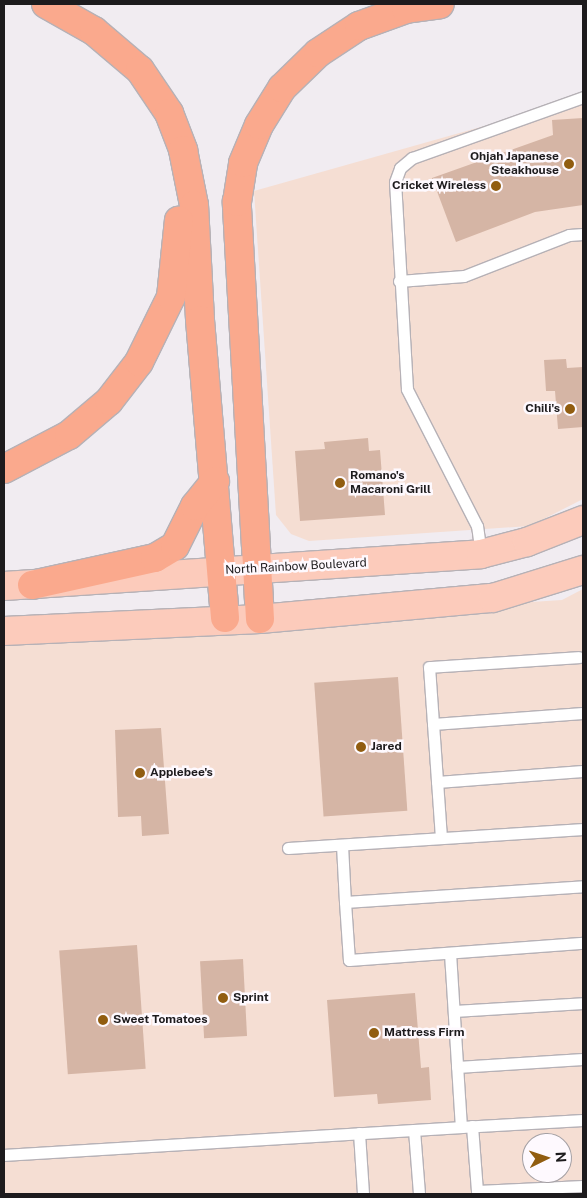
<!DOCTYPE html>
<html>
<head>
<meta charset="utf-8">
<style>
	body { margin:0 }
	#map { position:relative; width:587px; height:1198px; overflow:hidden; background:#f1ecf1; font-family:"Public Sans",sans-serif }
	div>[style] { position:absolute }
	.commercial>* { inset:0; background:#f5ded3 }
	.building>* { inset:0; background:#d5b5a5; transform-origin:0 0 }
	.roads { filter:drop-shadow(1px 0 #b6b1b6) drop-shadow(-1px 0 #b6b1b6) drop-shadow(0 1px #b6b1b6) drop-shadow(0 -1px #b6b1b6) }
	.lane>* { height:11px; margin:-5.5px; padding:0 5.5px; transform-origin:5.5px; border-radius:5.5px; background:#fff }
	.primary>* { height:28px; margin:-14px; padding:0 14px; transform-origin:14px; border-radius:14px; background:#fccbbb }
	.highway>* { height:28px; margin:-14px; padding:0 14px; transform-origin:14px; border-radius:14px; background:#faa98d }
	.dots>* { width:14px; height:14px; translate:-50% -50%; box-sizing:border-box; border:2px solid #fef9fe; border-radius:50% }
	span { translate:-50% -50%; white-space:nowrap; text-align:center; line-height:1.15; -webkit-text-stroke:5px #fef9fe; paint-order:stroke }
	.poi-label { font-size:12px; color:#1d1b1d; font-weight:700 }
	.right { translate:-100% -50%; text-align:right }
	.left { translate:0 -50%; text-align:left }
	.street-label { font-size:12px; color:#1d1b1d }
	.frame { position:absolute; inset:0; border:5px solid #1d1b1d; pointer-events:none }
	.north { position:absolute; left:522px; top:1133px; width:50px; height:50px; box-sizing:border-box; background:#fef9fe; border:1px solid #a4a0a4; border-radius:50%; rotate:86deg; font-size:14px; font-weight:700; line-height:20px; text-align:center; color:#1d1b1d }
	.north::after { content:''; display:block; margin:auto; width:18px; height:22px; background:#915d10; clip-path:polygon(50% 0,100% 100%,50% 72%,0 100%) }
</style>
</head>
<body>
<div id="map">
	<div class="commercial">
		<i style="clip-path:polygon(583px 98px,583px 499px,530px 526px,309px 541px,291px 534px,276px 515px,254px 191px)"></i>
		<i style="clip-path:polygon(evenodd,583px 589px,583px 1194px,4px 1194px,4px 636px,562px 600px,583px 589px,532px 1143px,562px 1143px,562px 1173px,532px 1173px,532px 1143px)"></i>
	</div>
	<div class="building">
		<i style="clip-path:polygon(583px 118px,583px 205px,535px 212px,456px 242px,432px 178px,553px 135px,552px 120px)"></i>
		<i style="clip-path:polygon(566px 359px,567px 368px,583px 367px,583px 427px,558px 429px,555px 391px,546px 391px,544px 360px)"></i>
		<i style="clip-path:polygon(368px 438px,369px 451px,380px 450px,385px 515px,300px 521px,295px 451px,325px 449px,324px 442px)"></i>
		<i style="left:398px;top:677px;width:134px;height:84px;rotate:86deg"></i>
		<i style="clip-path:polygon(161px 728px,169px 834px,142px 836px,141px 816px,118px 817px,115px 730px)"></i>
		<i style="left:137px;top:945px;width:124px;height:78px;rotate:86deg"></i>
		<i style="left:243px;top:959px;width:77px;height:43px;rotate:87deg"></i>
		<i style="clip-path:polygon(415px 993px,421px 1068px,429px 1067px,431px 1100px,378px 1104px,377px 1094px,334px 1097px,327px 1000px)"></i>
	</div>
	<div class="roads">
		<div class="lane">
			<i style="left:399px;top:281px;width:65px;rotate:-4.4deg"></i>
			<i style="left:464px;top:276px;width:113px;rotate:-21.3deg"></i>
			<i style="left:569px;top:235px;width:14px;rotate:-4deg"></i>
			<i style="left:481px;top:554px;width:28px;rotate:-98deg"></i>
			<i style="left:477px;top:526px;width:154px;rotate:-117.1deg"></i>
			<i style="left:407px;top:389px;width:207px;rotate:-93.3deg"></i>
			<i style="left:395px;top:182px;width:15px;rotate:-70deg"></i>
			<i style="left:400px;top:168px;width:16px;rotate:-40deg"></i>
			<i style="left:412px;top:158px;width:182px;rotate:-19.6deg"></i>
			<i style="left:433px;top:724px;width:150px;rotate:-4.2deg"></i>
			<i style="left:437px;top:782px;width:146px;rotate:-4.3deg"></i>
			<i style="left:441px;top:838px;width:171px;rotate:-94deg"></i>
			<i style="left:429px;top:667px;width:150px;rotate:-3.8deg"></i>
			<i style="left:342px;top:845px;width:57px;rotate:87deg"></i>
			<i style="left:345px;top:902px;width:239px;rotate:-3.8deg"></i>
			<i style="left:288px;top:848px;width:296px;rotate:-3.7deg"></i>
			<i style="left:345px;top:902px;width:58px;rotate:86.1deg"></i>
			<i style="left:349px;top:960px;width:235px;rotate:-4.2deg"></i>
			<i style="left:450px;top:953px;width:174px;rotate:86.4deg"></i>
			<i style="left:461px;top:1127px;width:122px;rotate:-3.3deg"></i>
			<i style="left:454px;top:1011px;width:129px;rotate:-3.5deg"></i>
			<i style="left:457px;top:1067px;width:126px;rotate:-3.6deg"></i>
			<i style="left:472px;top:1126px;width:65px;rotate:85.6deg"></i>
			<i style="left:477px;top:1191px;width:106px;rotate:-2.7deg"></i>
			<i style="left:414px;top:1130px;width:64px;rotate:85.5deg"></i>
			<i style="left:359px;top:1133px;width:61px;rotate:86.2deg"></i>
			<i style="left:4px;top:1155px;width:458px;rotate:-3.5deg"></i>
		</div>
		<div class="primary">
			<i style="left:4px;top:586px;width:478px;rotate:-3.8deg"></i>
			<i style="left:481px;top:554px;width:48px;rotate:-14.6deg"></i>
			<i style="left:527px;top:542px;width:60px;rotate:-21.4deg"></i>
			<i style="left:4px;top:631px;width:256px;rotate:-2.7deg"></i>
			<i style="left:260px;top:619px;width:234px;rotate:-5.2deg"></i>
			<i style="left:493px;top:598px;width:94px;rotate:-17.3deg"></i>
		</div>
		<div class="highway">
			<i style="left:46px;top:4px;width:55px;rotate:29.4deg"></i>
			<i style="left:94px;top:31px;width:60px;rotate:40.3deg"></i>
			<i style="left:140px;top:70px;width:52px;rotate:56deg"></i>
			<i style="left:169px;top:113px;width:40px;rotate:69deg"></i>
			<i style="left:183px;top:150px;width:56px;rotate:78.7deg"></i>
			<i style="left:194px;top:205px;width:115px;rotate:87deg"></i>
			<i style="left:200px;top:320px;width:299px;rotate:85.2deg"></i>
			<i style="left:4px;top:469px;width:73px;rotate:-27.6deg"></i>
			<i style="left:69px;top:435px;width:52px;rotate:-40.4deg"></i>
			<i style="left:109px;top:401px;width:49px;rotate:-52.4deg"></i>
			<i style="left:139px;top:362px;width:72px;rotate:-63.8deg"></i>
			<i style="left:171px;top:297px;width:77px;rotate:-84.1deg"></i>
			<i style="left:32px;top:585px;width:126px;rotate:-12.4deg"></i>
			<i style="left:155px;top:558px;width:23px;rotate:-31deg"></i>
			<i style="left:175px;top:546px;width:45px;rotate:-63.4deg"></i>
			<i style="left:195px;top:506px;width:32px;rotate:-51deg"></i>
			<i style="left:260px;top:619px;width:418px;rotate:-93.2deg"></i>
			<i style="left:237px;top:202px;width:39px;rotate:-81deg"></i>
			<i style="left:243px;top:163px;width:41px;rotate:-67.2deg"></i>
			<i style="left:259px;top:125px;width:44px;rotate:-58.1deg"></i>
			<i style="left:282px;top:88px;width:50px;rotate:-44.2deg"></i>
			<i style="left:318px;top:53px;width:49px;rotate:-33.4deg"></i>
			<i style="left:359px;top:26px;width:50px;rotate:-19.9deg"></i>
			<i style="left:406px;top:9px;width:34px;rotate:-8deg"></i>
		</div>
	</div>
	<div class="dots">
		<i style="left:569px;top:164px;background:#915d10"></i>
		<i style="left:496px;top:186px;background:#915d10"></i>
		<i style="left:570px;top:409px;background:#915d10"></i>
		<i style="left:340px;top:483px;background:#915d10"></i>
		<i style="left:361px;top:747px;background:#915d10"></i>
		<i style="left:140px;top:773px;background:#915d10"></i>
		<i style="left:223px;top:998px;background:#915d10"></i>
		<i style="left:103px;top:1020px;background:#915d10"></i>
		<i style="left:374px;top:1033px;background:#915d10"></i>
	</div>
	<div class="poi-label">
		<span class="right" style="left:559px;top:164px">Ohjah Japanese<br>Steakhouse</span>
		<span class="right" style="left:486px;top:186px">Cricket Wireless</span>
		<span class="right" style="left:560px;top:409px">Chili's</span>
		<span class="left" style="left:350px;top:483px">Romano's<br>Macaroni Grill</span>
		<span class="left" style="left:371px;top:747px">Jared</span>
		<span class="left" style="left:150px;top:773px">Applebee's</span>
		<span class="left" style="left:233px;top:998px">Sprint</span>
		<span class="left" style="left:113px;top:1020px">Sweet Tomatoes</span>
		<span class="left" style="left:384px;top:1033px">Mattress Firm</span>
	</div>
	<div class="street-label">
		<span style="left:296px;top:567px;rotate:-3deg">North Rainbow Boulevard</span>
	</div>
	<div class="frame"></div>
	<div class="north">N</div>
</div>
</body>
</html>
